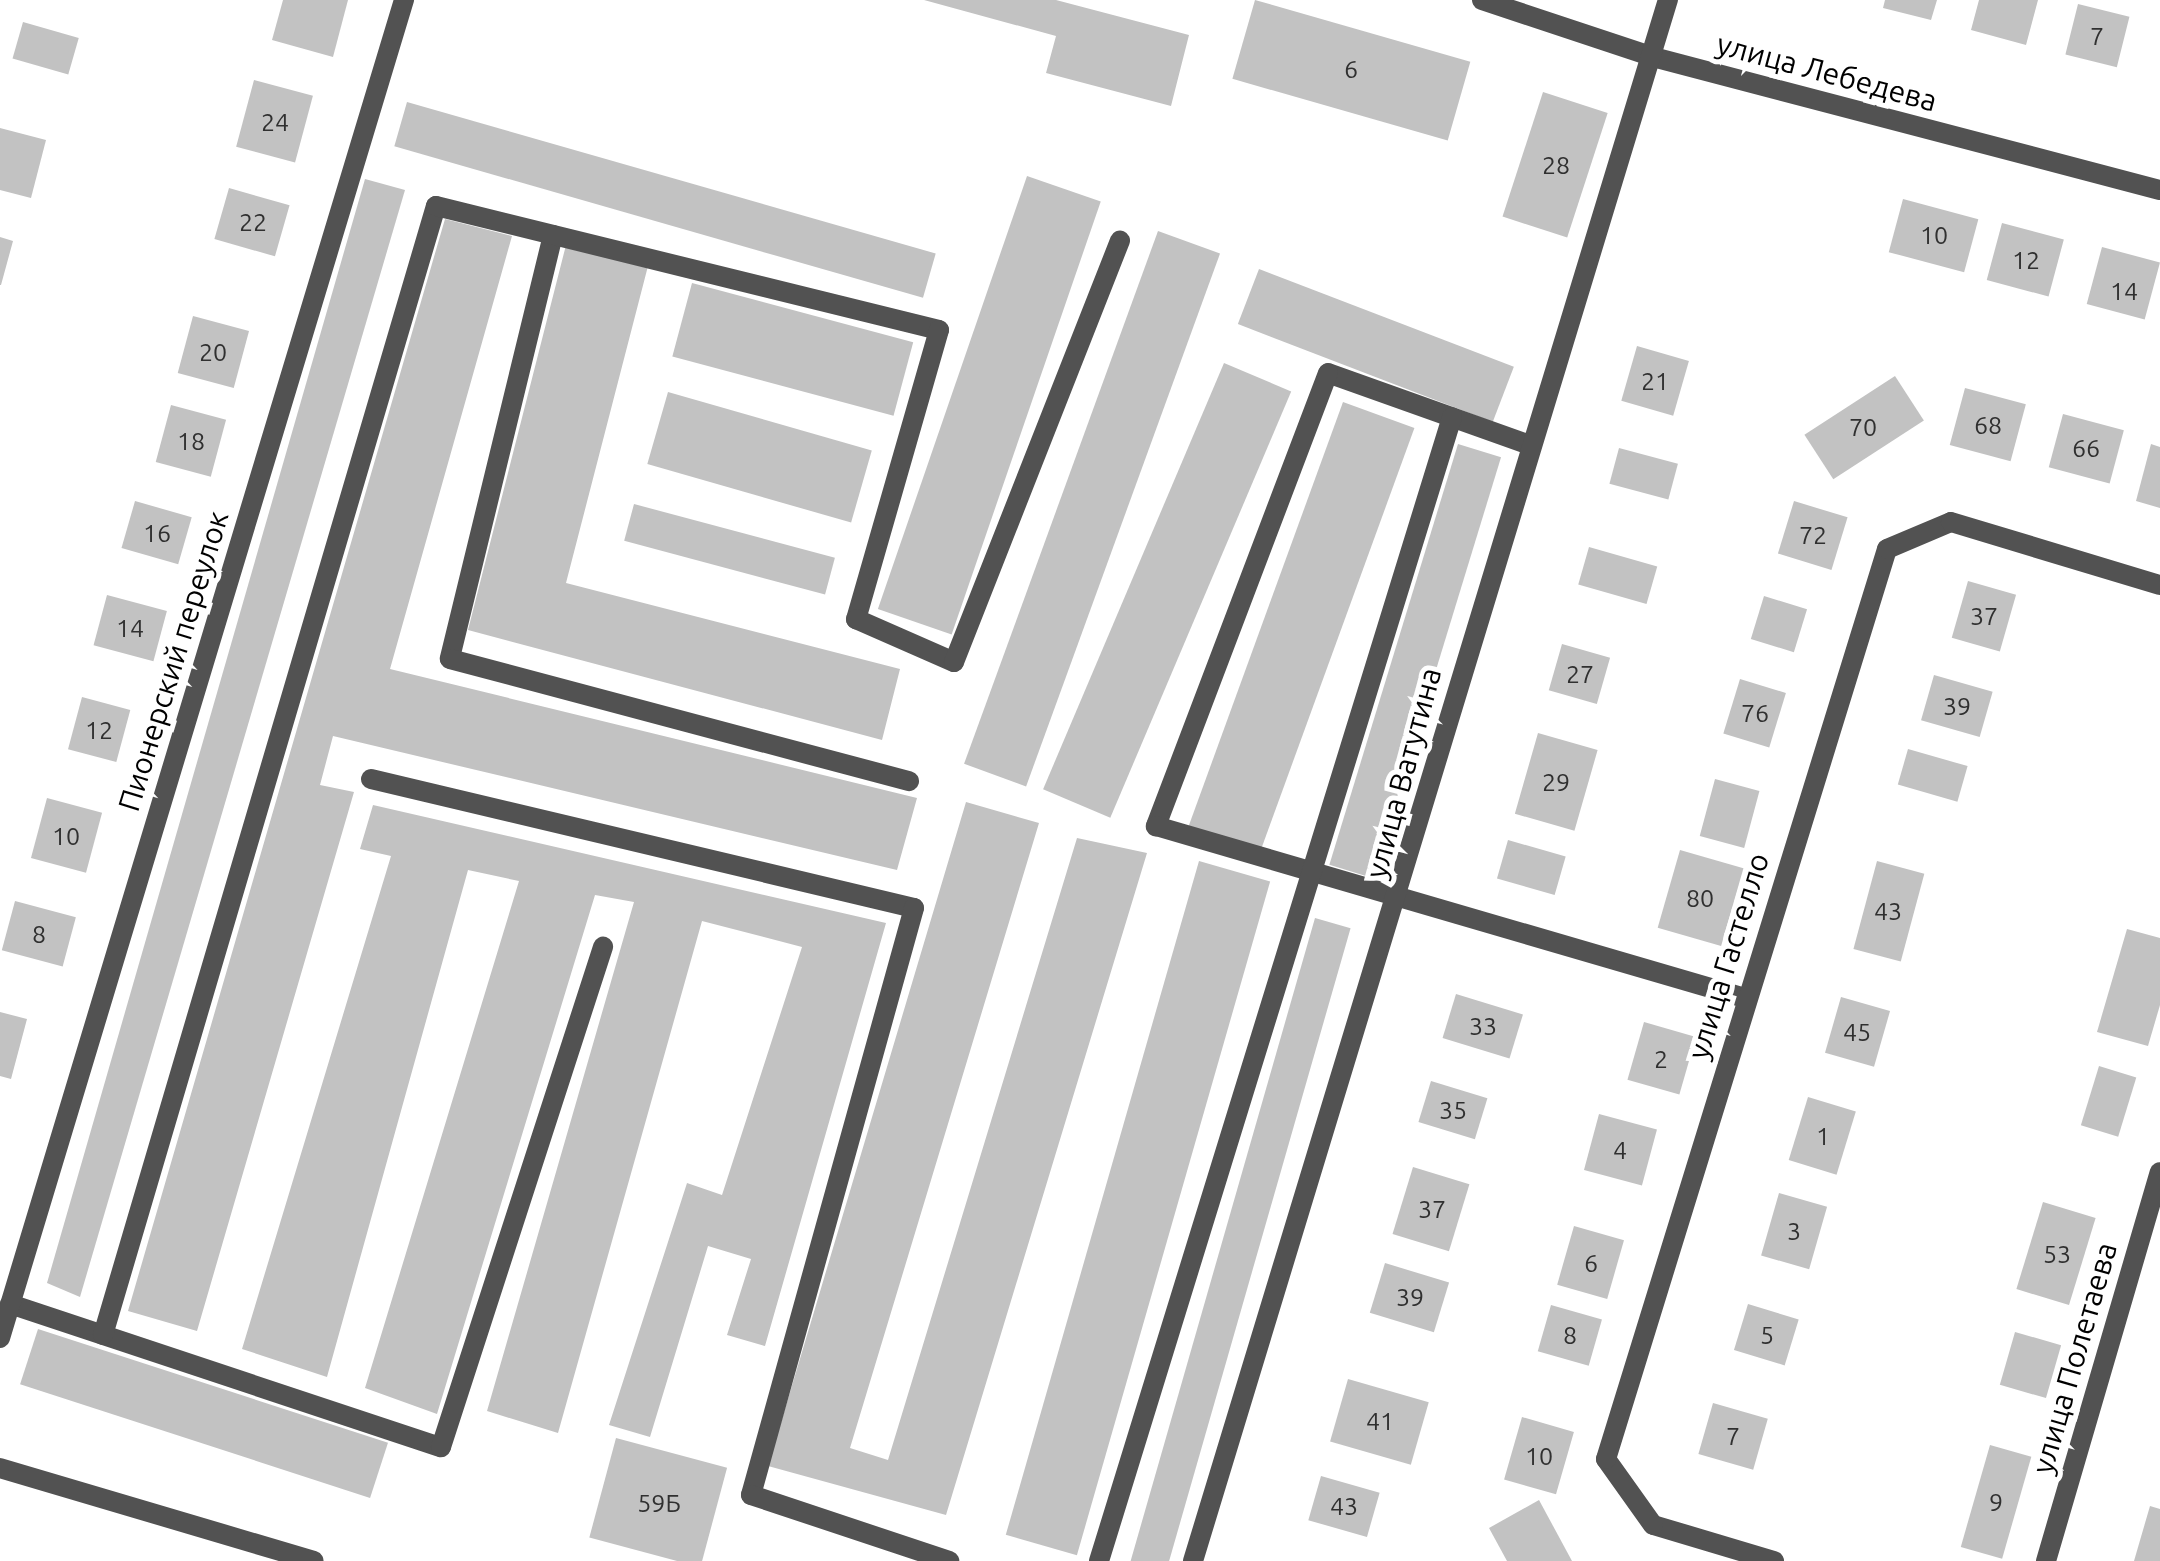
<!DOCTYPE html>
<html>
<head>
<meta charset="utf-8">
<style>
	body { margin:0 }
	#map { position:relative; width:2160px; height:1561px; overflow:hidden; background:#fff; font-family:Ubuntu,sans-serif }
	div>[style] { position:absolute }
	.building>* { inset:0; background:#c2c2c2; transform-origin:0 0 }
	.service>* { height:20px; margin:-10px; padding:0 10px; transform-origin:10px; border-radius:10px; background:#525252 }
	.minor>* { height:20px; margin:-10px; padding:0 10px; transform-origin:10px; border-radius:10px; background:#525252 }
	.tertiary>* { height:20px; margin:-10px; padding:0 10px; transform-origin:10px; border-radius:10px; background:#525252 }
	span { translate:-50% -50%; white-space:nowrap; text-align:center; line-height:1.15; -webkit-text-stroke:10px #fff; paint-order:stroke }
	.number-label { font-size:25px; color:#303030 }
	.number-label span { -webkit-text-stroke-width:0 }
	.street-label { font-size:30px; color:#000 }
</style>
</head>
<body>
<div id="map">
	<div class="building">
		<i style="clip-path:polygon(283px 0,348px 0,333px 57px,272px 40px)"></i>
		<i style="clip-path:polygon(924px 0,1056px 0,1189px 35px,1171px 106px,1046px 73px,1056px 36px)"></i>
		<i style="left:1255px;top:0;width:224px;height:82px;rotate:16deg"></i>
		<i style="clip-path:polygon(1885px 0,1937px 0,1931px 20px,1883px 8px)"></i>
		<i style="clip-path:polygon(1979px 0,2038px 0,2026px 45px,1971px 30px)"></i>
		<i style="left:2078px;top:4px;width:53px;height:52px;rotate:14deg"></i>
		<i style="left:23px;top:22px;width:58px;height:38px;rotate:16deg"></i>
		<i style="left:254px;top:80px;width:61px;height:69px;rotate:15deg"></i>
		<i style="left:1543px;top:92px;width:68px;height:131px;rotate:18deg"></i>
		<i style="left:407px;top:102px;width:550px;height:46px;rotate:16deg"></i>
		<i style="clip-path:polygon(0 128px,46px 140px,31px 198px,0 190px)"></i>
		<i style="left:1027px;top:176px;width:78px;height:458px;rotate:19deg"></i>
		<i style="clip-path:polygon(365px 179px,405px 190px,80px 1297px,47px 1283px)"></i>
		<i style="left:229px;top:188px;width:63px;height:53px;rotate:16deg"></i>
		<i style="left:1903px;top:199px;width:78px;height:55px;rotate:15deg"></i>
		<i style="clip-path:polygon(445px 219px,512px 236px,390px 669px,917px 798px,897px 870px,333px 736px,320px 785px,354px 792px,197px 1331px,128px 1311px)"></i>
		<i style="left:2002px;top:223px;width:64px;height:59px;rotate:15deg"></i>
		<i style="left:1158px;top:231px;width:66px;height:567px;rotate:20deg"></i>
		<i style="clip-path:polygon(0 237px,13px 241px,1px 285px,0 285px)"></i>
		<i style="clip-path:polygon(566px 245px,648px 266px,566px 583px,900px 669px,882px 740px,468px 630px)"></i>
		<i style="left:2102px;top:247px;width:60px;height:59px;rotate:15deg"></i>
		<i style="left:1259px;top:269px;width:273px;height:59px;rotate:21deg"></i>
		<i style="left:692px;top:283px;width:229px;height:76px;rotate:15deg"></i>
		<i style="left:193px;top:316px;width:58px;height:59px;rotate:15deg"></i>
		<i style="left:1637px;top:346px;width:54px;height:57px;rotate:16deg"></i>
		<i style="left:1224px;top:363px;width:73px;height:463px;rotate:23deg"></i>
		<i style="left:1895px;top:376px;width:53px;height:108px;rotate:57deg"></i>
		<i style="left:1965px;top:388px;width:63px;height:59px;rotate:15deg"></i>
		<i style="left:668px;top:392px;width:212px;height:75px;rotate:16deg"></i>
		<i style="left:1343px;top:402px;width:76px;height:452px;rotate:20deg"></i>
		<i style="left:171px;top:405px;width:57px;height:59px;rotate:15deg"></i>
		<i style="left:2063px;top:414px;width:63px;height:55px;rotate:15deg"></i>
		<i style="left:1458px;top:444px;width:45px;height:440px;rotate:17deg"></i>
		<i style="clip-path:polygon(2151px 444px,2160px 447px,2160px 508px,2136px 501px)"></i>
		<i style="left:1619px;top:448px;width:61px;height:37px;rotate:15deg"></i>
		<i style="left:135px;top:501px;width:59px;height:49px;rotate:16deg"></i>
		<i style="left:1794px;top:501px;width:56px;height:55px;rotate:17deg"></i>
		<i style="left:634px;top:504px;width:208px;height:38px;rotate:15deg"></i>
		<i style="left:1589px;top:547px;width:71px;height:39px;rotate:16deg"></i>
		<i style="left:1968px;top:581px;width:50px;height:59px;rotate:16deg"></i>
		<i style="left:107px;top:595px;width:62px;height:52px;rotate:15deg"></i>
		<i style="left:1764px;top:596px;width:45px;height:45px;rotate:17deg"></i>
		<i style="left:1562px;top:644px;width:50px;height:48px;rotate:16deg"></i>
		<i style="left:1934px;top:675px;width:61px;height:47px;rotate:16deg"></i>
		<i style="left:1740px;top:679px;width:48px;height:57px;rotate:17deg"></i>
		<i style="left:82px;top:697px;width:50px;height:54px;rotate:15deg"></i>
		<i style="left:1538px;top:733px;width:62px;height:84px;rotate:16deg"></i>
		<i style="left:1908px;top:749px;width:62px;height:37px;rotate:16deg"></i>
		<i style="left:1715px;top:779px;width:46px;height:59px;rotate:15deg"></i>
		<i style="left:47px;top:798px;width:57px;height:62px;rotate:15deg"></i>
		<i style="clip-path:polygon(966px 802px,1039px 823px,850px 1448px,888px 1460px,1077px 838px,1147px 853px,946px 1515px,768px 1466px)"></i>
		<i style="clip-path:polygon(373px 805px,886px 923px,765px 1346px,727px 1335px,751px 1259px,708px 1246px,650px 1437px,609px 1425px,687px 1183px,722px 1195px,802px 947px,702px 921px,558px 1433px,487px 1411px,634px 902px,595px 895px,437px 1414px,365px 1388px,519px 881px,468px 870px,327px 1377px,242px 1349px,391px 856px,360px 849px)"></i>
		<i style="left:1508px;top:840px;width:60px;height:40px;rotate:16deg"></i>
		<i style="left:1680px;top:850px;width:66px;height:81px;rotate:16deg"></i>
		<i style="left:1199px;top:861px;width:74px;height:701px;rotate:16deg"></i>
		<i style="left:1877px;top:861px;width:49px;height:91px;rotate:15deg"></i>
		<i style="left:15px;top:901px;width:63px;height:51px;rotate:15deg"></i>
		<i style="left:1315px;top:918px;width:37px;height:672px;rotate:16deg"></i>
		<i style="clip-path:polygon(2127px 929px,2160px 938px,2160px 1005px,2148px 1046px,2097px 1032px)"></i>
		<i style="left:1456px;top:994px;width:70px;height:46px;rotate:17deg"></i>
		<i style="left:1841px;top:997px;width:51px;height:58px;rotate:16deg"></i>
		<i style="clip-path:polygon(0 1012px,27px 1019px,11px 1079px,0 1076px)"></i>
		<i style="left:1644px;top:1022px;width:54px;height:60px;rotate:16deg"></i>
		<i style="left:2099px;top:1066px;width:39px;height:62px;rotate:17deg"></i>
		<i style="left:1431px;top:1081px;width:59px;height:43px;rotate:17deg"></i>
		<i style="left:1808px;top:1097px;width:50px;height:66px;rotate:17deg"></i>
		<i style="left:1599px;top:1114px;width:60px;height:58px;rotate:15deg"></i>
		<i style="left:1413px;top:1167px;width:59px;height:70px;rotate:17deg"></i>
		<i style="left:1779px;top:1193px;width:50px;height:65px;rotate:16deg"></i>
		<i style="left:2043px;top:1202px;width:55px;height:91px;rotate:17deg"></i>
		<i style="left:1574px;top:1226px;width:52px;height:61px;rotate:16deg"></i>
		<i style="left:1385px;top:1263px;width:67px;height:52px;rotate:17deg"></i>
		<i style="left:1748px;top:1304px;width:53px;height:48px;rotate:17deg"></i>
		<i style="left:1551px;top:1305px;width:53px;height:48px;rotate:16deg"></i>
		<i style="left:38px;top:1329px;width:368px;height:58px;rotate:18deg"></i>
		<i style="left:2015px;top:1332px;width:48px;height:55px;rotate:16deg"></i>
		<i style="left:1348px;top:1379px;width:84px;height:65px;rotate:16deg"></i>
		<i style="left:1713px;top:1403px;width:57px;height:53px;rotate:16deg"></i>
		<i style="left:1522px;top:1417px;width:54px;height:65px;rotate:16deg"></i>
		<i style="left:616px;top:1438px;width:115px;height:103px;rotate:15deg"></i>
		<i style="left:1990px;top:1445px;width:43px;height:106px;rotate:16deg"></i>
		<i style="left:1321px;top:1476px;width:61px;height:46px;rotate:16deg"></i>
		<i style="clip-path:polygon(1539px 1500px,1572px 1561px,1507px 1561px,1489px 1528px)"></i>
		<i style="clip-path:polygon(2150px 1506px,2160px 1509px,2160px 1561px,2134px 1561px)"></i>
	</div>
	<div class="service">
		<i style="left:553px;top:235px;width:436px;rotate:103.7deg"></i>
		<i style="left:450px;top:659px;width:475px;rotate:14.9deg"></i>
		<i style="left:1530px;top:445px;width:214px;rotate:-160.4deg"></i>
		<i style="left:1328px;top:373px;width:485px;rotate:110.8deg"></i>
		<i style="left:1156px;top:826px;width:614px;rotate:16.28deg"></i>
		<i style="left:371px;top:779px;width:558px;rotate:13.36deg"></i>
		<i style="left:914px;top:908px;width:609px;rotate:105.52deg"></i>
		<i style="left:751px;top:1495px;width:209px;rotate:18.4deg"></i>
		<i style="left:10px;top:1304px;width:454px;rotate:18.4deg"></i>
		<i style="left:441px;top:1447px;width:526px;rotate:-72.05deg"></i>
		<i style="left:103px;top:1335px;width:1177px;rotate:-73.57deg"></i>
		<i style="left:436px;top:206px;width:518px;rotate:13.85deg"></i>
		<i style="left:939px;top:330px;width:301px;rotate:106deg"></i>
		<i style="left:856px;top:619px;width:107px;rotate:23.7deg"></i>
		<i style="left:954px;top:662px;width:453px;rotate:-68.5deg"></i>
		<i style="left:0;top:1338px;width:1398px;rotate:-73.2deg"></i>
		<i style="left:1099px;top:1561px;width:1197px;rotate:-72.85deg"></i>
	</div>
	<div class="minor">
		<i style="left:1482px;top:0;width:180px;rotate:18.4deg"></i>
		<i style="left:1653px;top:57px;width:524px;rotate:14.7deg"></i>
		<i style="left:1774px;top:1561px;width:126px;rotate:-163.4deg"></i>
		<i style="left:1653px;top:1525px;width:81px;rotate:-125.5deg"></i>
		<i style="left:1606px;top:1459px;width:952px;rotate:-72.84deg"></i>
		<i style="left:1887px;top:549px;width:69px;rotate:-22.9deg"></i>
		<i style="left:1951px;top:522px;width:218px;rotate:16.8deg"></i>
		<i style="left:2046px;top:1561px;width:405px;rotate:-73.7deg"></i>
	</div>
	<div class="tertiary">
		<i style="left:0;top:1468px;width:327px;rotate:16.5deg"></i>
		<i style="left:1193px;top:1561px;width:1632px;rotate:-73.08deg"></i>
	</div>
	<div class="number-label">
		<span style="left:2097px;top:36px">7</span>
		<span style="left:1351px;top:69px">6</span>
		<span style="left:275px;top:122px">24</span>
		<span style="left:1556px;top:165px">28</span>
		<span style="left:253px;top:222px">22</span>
		<span style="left:1934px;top:235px">10</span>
		<span style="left:2026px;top:260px">12</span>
		<span style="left:2124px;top:291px">14</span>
		<span style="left:213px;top:352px">20</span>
		<span style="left:1655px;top:381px">21</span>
		<span style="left:1988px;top:425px">68</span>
		<span style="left:1863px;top:427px">70</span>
		<span style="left:191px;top:441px">18</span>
		<span style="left:2086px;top:448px">66</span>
		<span style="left:157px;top:533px">16</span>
		<span style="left:1813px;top:535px">72</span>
		<span style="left:1984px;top:616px">37</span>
		<span style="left:130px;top:628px">14</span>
		<span style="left:1580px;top:674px">27</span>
		<span style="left:1957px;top:706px">39</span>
		<span style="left:1755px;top:713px">76</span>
		<span style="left:99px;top:730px">12</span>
		<span style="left:1556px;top:782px">29</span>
		<span style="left:66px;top:836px">10</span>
		<span style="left:1700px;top:898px">80</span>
		<span style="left:1888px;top:911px">43</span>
		<span style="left:39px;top:934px">8</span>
		<span style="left:1483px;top:1026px">33</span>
		<span style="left:1857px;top:1032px">45</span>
		<span style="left:1661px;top:1059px">2</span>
		<span style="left:1453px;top:1110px">35</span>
		<span style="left:1823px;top:1136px">1</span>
		<span style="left:1620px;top:1150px">4</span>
		<span style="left:1432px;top:1209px">37</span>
		<span style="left:1794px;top:1231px">3</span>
		<span style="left:2057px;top:1254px">53</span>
		<span style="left:1591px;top:1263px">6</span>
		<span style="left:1410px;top:1297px">39</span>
		<span style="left:1570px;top:1335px">8</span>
		<span style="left:1767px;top:1335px">5</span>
		<span style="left:1380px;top:1421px">41</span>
		<span style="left:1733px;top:1436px">7</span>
		<span style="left:1539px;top:1456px">10</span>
		<span style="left:1996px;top:1502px">9</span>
		<span style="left:659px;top:1503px">59Б</span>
		<span style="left:1344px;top:1506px">43</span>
	</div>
	<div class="street-label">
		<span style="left:1827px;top:72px;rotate:15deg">улица Лебедева</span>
		<span style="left:173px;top:661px;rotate:-73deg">Пионерский переулок</span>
		<span style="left:1403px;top:773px;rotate:-75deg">улица Ватутина</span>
		<span style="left:1728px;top:956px;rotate:-73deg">улица Гастелло</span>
		<span style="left:2074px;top:1358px;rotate:-74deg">улица Полетаева</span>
	</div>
</div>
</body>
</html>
